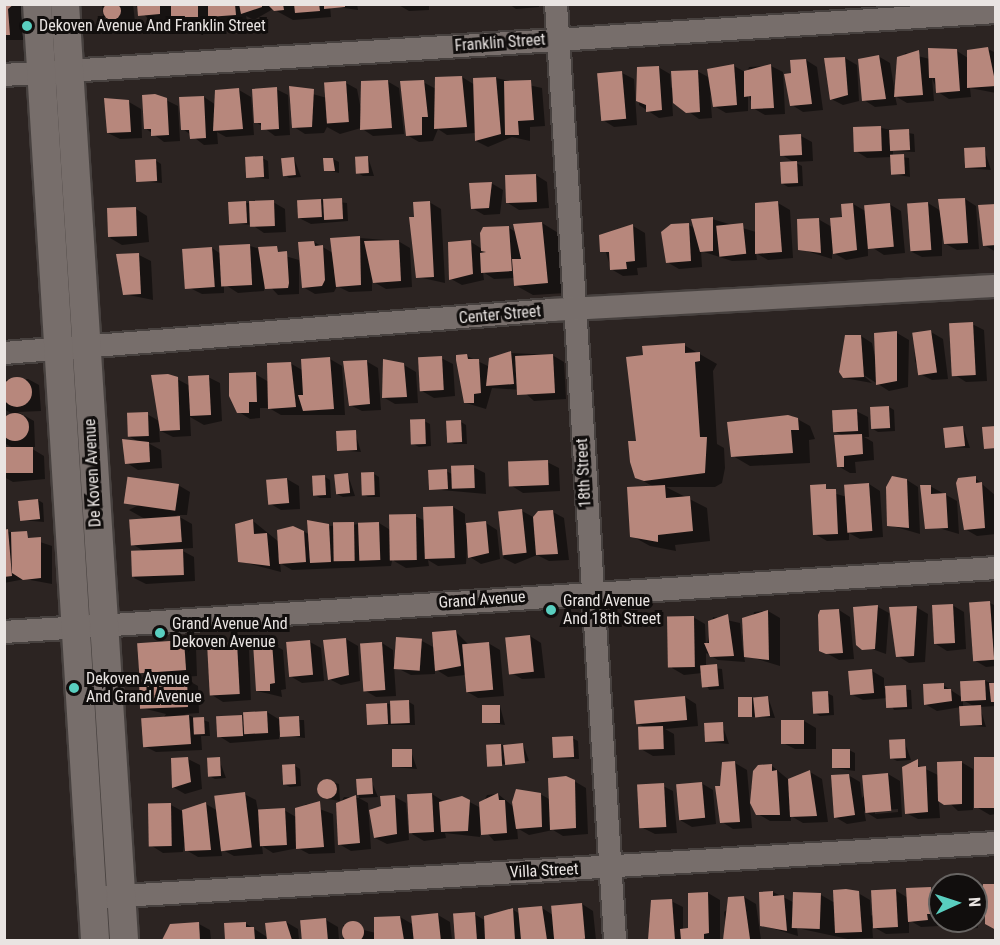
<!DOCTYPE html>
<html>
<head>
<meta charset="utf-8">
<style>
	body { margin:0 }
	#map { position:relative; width:1000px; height:945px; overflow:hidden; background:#2c2422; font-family:"Roboto Condensed",sans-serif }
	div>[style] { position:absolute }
	.shadow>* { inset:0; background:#0007; transform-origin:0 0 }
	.building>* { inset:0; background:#b7877c; transform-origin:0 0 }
	.round { border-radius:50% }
	.roads { filter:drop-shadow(2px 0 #47413f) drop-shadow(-2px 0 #47413f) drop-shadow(0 2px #47413f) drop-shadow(0 -2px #47413f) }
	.minor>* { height:22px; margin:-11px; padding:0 11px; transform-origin:11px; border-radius:11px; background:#776e6b }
	.tertiary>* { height:28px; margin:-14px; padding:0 14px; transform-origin:14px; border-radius:14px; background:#776e6b }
	.dots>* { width:16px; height:16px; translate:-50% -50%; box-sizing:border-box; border:3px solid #110e0d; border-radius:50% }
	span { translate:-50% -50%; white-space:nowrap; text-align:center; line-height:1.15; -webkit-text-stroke:6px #110e0d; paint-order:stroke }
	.poi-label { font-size:16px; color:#e9e4e2 }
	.left { translate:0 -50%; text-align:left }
	.street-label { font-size:16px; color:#e9e4e2 }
	.frame { position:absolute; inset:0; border:6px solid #e9e4e2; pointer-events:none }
	.north { position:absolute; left:928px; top:873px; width:60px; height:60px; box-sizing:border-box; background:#110e0d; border:2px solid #676462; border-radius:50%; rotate:87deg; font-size:16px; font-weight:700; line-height:24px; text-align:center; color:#e9e4e2 }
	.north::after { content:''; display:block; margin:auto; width:21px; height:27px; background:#59cebf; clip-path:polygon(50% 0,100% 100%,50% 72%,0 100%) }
</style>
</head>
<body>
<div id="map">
	<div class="shadow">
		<i style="left:4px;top:4px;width:19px;height:36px"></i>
		<i style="clip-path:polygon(102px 4px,133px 4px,135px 22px,115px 23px,103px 16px)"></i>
		<i style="clip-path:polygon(134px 4px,357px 4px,358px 10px,330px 6px,331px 17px,293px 20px,273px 9px,254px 20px,246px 16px,247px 21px,222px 22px,209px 15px,210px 24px,185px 23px,171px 15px,171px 20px,151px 22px)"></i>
		<i style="clip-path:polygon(397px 4px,429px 4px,429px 10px,409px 11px)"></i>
		<i style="clip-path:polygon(509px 4px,539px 4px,539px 7px,516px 9px)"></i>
		<i style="clip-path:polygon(988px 49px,996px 53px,996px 93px,970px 88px,971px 97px,949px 99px,938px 92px,932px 78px,934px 101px,907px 103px,895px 96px,897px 105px,875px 107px,864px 100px,878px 56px,890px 63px,895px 93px,905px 53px,930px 59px,957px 51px,968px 58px)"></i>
		<i style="clip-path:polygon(845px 58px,857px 65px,859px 101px,843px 105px,831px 99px)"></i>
		<i style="clip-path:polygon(806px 60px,817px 67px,823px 110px,803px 112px,792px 105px,792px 75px)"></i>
		<i style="clip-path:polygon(734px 66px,747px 73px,749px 67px,771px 66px,783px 72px,785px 114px,765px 115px,753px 108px,748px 92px,748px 111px,726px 113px,714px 106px,710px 93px,712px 118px,699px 119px,672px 100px,673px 116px,659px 118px,639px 105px,639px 69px,658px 67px,670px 74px,671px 88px,697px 71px,710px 78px)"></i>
		<i style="clip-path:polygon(622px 73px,634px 79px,637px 125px,614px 127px,603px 120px)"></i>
		<i style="clip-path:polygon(462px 77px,475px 85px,496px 78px,542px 88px,545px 126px,530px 127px,530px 141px,512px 137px,488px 147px,476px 141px,476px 133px,447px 135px,438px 129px,433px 141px,419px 142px,407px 135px,423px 82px,436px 89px)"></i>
		<i style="clip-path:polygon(387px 81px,399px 88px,404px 134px,373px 136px,361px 128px,340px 134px,327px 127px,324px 133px,305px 134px,294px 127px,291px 88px,327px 98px,346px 83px,357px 89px,362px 115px)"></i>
		<i style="clip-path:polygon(276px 89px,288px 95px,290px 135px,275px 136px,256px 122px)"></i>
		<i style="clip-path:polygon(239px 90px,251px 97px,254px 135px,226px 137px,217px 132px,218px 144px,204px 145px,183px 129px,204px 97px,216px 105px)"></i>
		<i style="clip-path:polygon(166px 100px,178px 106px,180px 141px,164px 142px,145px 128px)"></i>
		<i style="clip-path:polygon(129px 102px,141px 109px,142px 138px,120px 139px,108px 133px)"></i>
		<i style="clip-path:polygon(881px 128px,914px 134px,915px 152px,893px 151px,893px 156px,909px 158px,910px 177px,893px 174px,892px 157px,867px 158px,856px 151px)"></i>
		<i style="clip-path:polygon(801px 136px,812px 142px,813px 161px,794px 162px,802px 166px,803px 186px,788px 187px,783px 184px,795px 163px,782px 155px)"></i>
		<i style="clip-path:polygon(984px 149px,991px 170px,966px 168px)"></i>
		<i style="clip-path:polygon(368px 157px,374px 176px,363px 176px,358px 173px)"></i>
		<i style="clip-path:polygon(262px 158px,268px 161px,269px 179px,248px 177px)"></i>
		<i style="clip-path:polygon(294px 158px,301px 177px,289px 178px,284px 174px)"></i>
		<i style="clip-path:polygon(333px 159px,339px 162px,339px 173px,326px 170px)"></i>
		<i style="clip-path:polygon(155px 160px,161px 164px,162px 183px,138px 181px)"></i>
		<i style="clip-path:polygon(536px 175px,547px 182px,549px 208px,519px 210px,508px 203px)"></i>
		<i style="clip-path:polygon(491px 183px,503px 190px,500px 214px,484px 215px,472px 208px)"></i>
		<i style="clip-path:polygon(965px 199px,976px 206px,979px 249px,957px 250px,946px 244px,942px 220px,942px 256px,922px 257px,910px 251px,928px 203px,941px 211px)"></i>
		<i style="clip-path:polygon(321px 200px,347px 203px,348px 221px,311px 224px,299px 218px)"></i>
		<i style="clip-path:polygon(273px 202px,285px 209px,286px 232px,264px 233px,252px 225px,231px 223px,245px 203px)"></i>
		<i style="clip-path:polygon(429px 202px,441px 209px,445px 283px,418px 277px,415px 218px)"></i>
		<i style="clip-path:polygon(778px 203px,790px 210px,793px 258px,768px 260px,756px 253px,757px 260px,732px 261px,701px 251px,702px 267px,679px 269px,667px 262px,689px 225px,694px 228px,712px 219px,756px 232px)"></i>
		<i style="clip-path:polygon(853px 204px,867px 212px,889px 204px,901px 211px,905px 253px,884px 255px,873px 248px,867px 216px,868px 256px,846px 260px,832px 252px,832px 259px,800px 249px,818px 219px,832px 227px)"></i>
		<i style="clip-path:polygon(996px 205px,996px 252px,984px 245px)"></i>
		<i style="clip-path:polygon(136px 209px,147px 216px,149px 242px,122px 245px,110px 238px)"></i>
		<i style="clip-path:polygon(542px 223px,560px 234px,566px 293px,533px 295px,515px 285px,515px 278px,494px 279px,483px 272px,484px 280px,462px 285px,451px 279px,471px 242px,482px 249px,509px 228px,516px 232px)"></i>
		<i style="clip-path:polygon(633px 226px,645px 233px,647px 267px,637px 268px,638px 275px,623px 276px,611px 269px,601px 236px)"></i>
		<i style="clip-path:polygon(360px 238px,398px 241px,410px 248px,412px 287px,386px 289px,372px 281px,372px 291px,349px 292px,337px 286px,334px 292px,315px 294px,303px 287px,314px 242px,333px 253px,332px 240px)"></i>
		<i style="clip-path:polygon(250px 246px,299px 260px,299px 294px,278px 295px,265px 281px,264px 291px,238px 293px,224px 284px,224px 293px,202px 294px,190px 288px,184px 250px,212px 248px,221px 254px)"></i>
		<i style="clip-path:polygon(139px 255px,151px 261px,153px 300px,124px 294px)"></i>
		<i style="clip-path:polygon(972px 324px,984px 330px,987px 381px,966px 382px,955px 375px)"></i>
		<i style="clip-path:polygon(931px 332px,943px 339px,948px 379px,932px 380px,920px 374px,915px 361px,914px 336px)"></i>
		<i style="clip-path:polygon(897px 333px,909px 340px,908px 387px,889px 391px,859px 372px,872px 383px,844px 378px,844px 340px,861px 336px,872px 343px,877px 366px,876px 334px)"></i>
		<i style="clip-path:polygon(684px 345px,717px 364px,713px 371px,717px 444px,724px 448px,725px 468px,722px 483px,715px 487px,666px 487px,707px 508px,710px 541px,675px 545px,676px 551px,650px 546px,632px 536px,654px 487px,636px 477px,645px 357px)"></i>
		<i style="clip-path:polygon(511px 353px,552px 355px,564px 362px,566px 399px,534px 401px,522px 390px,492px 388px,486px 409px,466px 403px,467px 356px,490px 367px)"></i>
		<i style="clip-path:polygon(441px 358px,453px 364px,455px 396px,434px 398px,422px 391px)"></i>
		<i style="clip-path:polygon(330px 359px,342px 366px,345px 415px,281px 415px,269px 408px,260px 408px,260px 418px,250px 419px,239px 412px,255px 374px,269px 382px,290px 363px,302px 370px)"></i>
		<i style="clip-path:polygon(366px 361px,378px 368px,381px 410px,362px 411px,350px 405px)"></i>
		<i style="clip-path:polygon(404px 365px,416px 372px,418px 403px,395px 404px,383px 397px)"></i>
		<i style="clip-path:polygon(208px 377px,220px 383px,222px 421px,204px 425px,190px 417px,191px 436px,173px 437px,159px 430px,160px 442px,148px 443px,161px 450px,162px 468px,138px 470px,127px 463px,143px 444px,130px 437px,147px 414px,159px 421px,177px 379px,190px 386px)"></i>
		<i style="clip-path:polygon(28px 379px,39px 385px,41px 411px,18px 412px,34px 421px,35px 447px,29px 447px,44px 456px,45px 479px,13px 482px,4px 477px,4px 450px,15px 449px,4px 443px,4px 415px,14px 415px,4px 409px,4px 380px)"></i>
		<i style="clip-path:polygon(889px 407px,894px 410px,895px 431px,878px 432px,873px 429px)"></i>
		<i style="clip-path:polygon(856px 411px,868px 417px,869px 437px,864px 437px,873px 442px,874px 460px,855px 462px,856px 473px,850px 473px,838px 466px,844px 436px,835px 432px)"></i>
		<i style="clip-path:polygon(792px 416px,810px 426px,815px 439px,809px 440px,810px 463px,750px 466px,733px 456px,729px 424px)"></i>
		<i style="clip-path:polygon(424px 421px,430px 424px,431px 446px,419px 447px,413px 444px)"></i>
		<i style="clip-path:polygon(461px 422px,466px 425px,467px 444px,454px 444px,449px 441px)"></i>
		<i style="clip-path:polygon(963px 427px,970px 448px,946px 447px)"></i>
		<i style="clip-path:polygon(355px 432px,361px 452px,338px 450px)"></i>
		<i style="clip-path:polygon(547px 462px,559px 468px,560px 491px,523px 493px,512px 486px)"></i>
		<i style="clip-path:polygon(473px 467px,485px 473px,486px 494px,430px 489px,446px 471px,452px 474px)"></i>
		<i style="clip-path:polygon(374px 474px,379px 477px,380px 497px,368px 497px,363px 494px)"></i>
		<i style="clip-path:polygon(348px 475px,355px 496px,343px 497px,337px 494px)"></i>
		<i style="clip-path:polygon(325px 477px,330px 480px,331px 498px,320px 498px,315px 495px)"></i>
		<i style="clip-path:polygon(975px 478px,996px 496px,996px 534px,977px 536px,965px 529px)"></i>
		<i style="clip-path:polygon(287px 479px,299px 486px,300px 509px,281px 510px,269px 503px)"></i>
		<i style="clip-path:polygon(907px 480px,918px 487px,920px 534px,889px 525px)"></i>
		<i style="clip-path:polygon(869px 484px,880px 491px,883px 537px,860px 539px,849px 533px,849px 540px,827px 541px,815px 534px,812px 487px,847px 497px)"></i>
		<i style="clip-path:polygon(178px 485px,190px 492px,187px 515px,176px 515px,192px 524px,193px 548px,179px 549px,194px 557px,195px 581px,146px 584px,134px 578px,147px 553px,132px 544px,145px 519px,129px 510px)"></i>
		<i style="clip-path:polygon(930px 486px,957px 501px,959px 534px,925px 524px)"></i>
		<i style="clip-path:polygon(38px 500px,43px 503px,44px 522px,21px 520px)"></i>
		<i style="clip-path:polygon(453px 507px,465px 514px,465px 525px,486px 523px,497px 530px,500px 559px,481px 564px,470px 557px,468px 532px,466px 564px,438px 566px,428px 560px,429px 566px,406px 568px,394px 561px,394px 551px,391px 566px,292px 570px,280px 563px,281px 572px,239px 561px,253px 521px,279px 542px,301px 530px,310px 535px,329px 526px,379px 523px,392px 531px,415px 516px,425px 521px)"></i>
		<i style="clip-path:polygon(522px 511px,535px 518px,553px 512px,564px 518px,569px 560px,549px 561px,537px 555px,515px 564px,503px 558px)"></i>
		<i style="clip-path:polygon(4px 530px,52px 546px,52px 584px,25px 579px,4px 583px)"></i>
		<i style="clip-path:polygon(990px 603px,996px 606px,996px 666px,986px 667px,974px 660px)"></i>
		<i style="clip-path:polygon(952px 605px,964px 612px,966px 649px,947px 651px,936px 644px)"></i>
		<i style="clip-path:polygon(878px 607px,889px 613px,886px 654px,858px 644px)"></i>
		<i style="clip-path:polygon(916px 607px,928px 614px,925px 662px,909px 663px,898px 656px)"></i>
		<i style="clip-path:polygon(839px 610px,850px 617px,854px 659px,839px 660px,821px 650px)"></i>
		<i style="clip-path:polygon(768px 611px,780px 618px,780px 666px,744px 655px,745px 662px,718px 660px,706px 653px,706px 667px,722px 669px,724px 689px,709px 690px,702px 673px,684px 675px,672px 668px,693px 617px,705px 624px,706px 650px,713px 617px,740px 623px,743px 651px,754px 612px)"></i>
		<i style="clip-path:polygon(456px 632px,468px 644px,488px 643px,500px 650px,504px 696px,478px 698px,466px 691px,465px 675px,448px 677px,435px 669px,435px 674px,411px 675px,399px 669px,422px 641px,435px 648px)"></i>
		<i style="clip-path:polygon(530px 636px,541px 643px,545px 678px,522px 679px,510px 672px)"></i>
		<i style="clip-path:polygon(346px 639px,358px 646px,360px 681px,341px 685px,329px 679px)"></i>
		<i style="clip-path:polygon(184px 642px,196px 648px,197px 676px,182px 677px,198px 686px,199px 713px,184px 714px,209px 722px,210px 736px,201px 736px,202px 750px,156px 752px,144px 746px,166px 714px,142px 708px,167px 677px,140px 671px)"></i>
		<i style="clip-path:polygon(310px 642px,321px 648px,324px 681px,302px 683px,290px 676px)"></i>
		<i style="clip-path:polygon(237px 643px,249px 650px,251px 700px,223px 702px,212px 695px)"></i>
		<i style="clip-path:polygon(271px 643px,283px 650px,286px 689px,281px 690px,282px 697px,257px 691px)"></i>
		<i style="clip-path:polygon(382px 643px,393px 650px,396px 696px,376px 697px,364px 690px)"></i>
		<i style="clip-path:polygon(872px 671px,884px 678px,884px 688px,911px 690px,912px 709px,894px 710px,888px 698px,863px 700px,851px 694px)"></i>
		<i style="clip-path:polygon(evenodd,985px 681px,996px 684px,996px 706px,980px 707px,986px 727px,962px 725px,961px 707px,937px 711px,925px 704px,943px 685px,963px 698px,985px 681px,963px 700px,975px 707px,963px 707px,963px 700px)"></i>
		<i style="clip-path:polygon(827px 693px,833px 696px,834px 715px,820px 716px,815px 713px)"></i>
		<i style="clip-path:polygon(685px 697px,696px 704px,698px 726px,665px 729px,674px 734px,675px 755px,653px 756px,641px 749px,646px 728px,637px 723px)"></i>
		<i style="clip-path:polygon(768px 697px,775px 718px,740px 716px,739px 699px)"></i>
		<i style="clip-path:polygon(409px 702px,414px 705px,415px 725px,368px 725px,387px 704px)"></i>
		<i style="clip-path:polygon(500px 706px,505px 725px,484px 722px)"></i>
		<i style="clip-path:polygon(267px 712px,280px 720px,304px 720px,305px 738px,279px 735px,279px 739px,230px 743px,219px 736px,218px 718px)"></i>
		<i style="clip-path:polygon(804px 721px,816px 728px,816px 749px,795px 749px,783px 743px)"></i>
		<i style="clip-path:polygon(722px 724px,729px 744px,706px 742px)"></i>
		<i style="clip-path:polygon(572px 738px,578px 741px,579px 759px,555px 758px)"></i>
		<i style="clip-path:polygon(904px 740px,911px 760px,897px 761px,891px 758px)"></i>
		<i style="clip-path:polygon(523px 744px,529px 761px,489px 766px,500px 745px)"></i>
		<i style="clip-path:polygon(849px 750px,855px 753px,855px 771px,834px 768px)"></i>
		<i style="clip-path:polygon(411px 751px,417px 769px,394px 767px)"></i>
		<i style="clip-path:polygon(188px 759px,200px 765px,202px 789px,185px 794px,173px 787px)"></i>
		<i style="clip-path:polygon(219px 759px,226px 778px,215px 779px,209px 776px)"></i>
		<i style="clip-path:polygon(996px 759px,996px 814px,990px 815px,978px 808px)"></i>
		<i style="clip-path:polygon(911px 762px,938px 775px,961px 762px,973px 769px,973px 810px,958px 811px,938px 792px,940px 818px,918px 819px,906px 813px,904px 768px)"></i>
		<i style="clip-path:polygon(735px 763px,747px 770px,752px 828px,733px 829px,722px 822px,723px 764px)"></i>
		<i style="clip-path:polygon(771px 765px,789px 780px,810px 772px,822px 779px,828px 822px,803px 823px,791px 816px,791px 821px,770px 821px,758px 814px,751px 788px)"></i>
		<i style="clip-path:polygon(295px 766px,300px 769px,301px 786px,290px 787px,284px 784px)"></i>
		<i style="clip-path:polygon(evenodd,888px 774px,900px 781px,902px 817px,877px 819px,864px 811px,866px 821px,847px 824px,835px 817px,848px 775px,860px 782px,862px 798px,888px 774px,898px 809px,898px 812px,875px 814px,875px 811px,898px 809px)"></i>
		<i style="clip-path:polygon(324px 780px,339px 784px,340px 801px,322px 798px)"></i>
		<i style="clip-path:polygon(371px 780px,378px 797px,359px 798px,368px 803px,371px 849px,351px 851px,339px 844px,337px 809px,344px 797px,359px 798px,357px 781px)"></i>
		<i style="clip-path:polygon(574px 781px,586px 788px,588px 834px,563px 836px,553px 830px,529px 835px,517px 828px,518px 839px,494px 841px,482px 827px,480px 837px,445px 833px,446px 838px,424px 841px,412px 834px,432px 794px,443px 801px,462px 798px,481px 808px,487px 795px,498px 794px,514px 807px,540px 794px,551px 800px)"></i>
		<i style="clip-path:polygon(701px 783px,713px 790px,716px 824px,692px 827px,680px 820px)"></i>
		<i style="clip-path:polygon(661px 785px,673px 791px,677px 833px,655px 834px,643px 828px)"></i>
		<i style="clip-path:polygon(244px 794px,256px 800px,258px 811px,284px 810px,296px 817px,306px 804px,333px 814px,335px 853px,309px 854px,298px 848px,273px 853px,262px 846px,263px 854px,234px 856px,221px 849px,222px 856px,198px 857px,186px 850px,185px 839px,183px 852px,163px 853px,152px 846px,171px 805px,182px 811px,206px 804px,218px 811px)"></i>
		<i style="clip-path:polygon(395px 797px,406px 803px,409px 840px,387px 844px,375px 838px,382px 807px)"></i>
		<i style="clip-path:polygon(931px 888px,940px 894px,939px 926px,921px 927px,909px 920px,909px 933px,886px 934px,872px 926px,873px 938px,848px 939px,797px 928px,798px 936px,761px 925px,773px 892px,795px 903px,821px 895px,835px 903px,858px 893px,870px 900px,871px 916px,895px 890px,908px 898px)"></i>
		<i style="clip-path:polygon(708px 893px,720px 900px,720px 939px,654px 940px,653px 902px,671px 901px,683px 907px,683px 930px,690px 930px)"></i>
		<i style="clip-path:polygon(976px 896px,978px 928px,956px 930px,945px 924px,976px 921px)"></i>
		<i style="clip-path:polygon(744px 897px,756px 904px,761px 940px,727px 940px,724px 912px)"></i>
		<i style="clip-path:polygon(582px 904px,593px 911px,596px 940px,457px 940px,455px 915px,474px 914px,486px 921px,512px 909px,520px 914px,542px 908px,553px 915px)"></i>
		<i style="clip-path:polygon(438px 915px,450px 922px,452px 940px,343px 940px,343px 925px,376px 933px,400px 917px,414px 925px)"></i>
		<i style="clip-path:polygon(326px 920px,338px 927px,339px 940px,303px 940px,301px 922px)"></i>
		<i style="clip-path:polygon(286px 922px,298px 929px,299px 940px,226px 940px,225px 925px,245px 923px,267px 937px)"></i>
		<i style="clip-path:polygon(199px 924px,210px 930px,211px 940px,165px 940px,167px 929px)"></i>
	</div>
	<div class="building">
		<i class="round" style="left:103px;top:2px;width:18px;height:18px"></i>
		<i style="clip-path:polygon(4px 4px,14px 4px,8px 9px,10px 35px,4px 35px)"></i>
		<i style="clip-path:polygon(137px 4px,160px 4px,160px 14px,138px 16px)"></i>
		<i style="left:171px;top:4px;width:27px;height:13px"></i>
		<i style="clip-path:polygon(208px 4px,235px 4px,236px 15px,208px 17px)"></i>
		<i style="clip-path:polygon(239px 4px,262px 4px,262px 7px,241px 14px)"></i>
		<i style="clip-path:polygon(267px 4px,283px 4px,284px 10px,274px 11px)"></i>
		<i style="clip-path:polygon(294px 4px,319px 4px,320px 11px,295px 13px)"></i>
		<i style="clip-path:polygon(324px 4px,345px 4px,345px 7px,324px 9px)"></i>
		<i style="clip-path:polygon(988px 47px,996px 86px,967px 88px,967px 50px)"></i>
		<i style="clip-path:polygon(928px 48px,957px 49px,960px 91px,936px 93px,935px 78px,929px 78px)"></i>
		<i style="clip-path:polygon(919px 50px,923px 95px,894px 97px,897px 57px)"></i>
		<i style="clip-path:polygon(879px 55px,886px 99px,862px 101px,858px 59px)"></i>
		<i style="clip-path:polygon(845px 57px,848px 95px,830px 100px,824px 58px)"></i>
		<i style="clip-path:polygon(806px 59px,812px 104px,790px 106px,784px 74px,791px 73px,790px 60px)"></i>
		<i style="clip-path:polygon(734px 64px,737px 105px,713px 107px,707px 69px)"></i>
		<i style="clip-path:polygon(771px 64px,774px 108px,751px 109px,751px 96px,744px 97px,744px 71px)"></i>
		<i style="clip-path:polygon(659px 66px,662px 110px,646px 112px,646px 105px,636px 101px,637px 67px)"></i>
		<i style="clip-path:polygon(698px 70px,700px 112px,686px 113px,673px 103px,671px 71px)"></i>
		<i style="left:622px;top:71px;width:48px;height:25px;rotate:85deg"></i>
		<i style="clip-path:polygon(462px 76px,467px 127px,434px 129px,435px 77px)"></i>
		<i style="clip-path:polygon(496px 77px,501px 134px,475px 141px,473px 78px)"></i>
		<i style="clip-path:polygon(388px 80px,392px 128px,360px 130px,361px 81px)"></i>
		<i style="clip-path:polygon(424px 80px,428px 117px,422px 117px,422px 135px,406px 136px,400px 81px)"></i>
		<i style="clip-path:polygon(531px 80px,534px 120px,518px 121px,519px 135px,505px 135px,504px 81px)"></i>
		<i style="left:346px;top:81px;width:41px;height:22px;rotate:86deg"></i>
		<i style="clip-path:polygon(289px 86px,314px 89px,312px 127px,292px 128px)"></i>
		<i style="clip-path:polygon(277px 87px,279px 129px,261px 130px,261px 123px,254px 123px,252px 89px)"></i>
		<i style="clip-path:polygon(239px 88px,243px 129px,213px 131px,215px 90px)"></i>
		<i style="clip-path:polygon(155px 94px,167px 98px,169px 135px,151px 136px,151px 129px,144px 129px,142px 95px)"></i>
		<i style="clip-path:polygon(204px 96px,206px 138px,190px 139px,189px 130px,181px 130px,179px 97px)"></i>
		<i style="clip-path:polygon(104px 98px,129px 100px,131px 132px,107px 133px)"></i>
		<i style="left:881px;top:126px;width:25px;height:28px;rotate:88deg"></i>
		<i style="left:909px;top:129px;width:21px;height:20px;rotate:87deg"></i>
		<i style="left:801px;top:134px;width:21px;height:22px;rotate:87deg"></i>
		<i style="left:985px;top:147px;width:20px;height:21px;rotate:87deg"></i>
		<i style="left:904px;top:154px;width:20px;height:14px;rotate:87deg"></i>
		<i style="left:263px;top:156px;width:21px;height:18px;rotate:87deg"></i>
		<i style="left:368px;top:156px;width:17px;height:13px;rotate:87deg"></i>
		<i style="left:294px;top:157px;width:18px;height:13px;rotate:84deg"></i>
		<i style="clip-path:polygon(323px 158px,333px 158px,335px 171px,324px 171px)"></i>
		<i style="left:156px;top:159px;width:22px;height:21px;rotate:87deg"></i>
		<i style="left:797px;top:161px;width:22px;height:17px;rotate:87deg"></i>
		<i style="left:536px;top:174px;width:28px;height:31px;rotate:88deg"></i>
		<i style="clip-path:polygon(492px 182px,489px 208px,471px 209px,469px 183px)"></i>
		<i style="left:342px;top:198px;width:21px;height:19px;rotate:87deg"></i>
		<i style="clip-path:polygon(965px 198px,968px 243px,944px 244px,938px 199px)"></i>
		<i style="left:321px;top:199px;width:18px;height:24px;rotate:87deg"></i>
		<i style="left:274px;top:200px;width:26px;height:25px;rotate:88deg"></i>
		<i style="left:246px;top:201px;width:22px;height:18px;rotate:87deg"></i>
		<i style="clip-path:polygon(430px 201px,434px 277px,416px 278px,409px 217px,414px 217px,413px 202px)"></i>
		<i style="clip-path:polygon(778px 201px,782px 252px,755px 254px,755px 203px)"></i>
		<i style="left:928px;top:202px;width:48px;height:21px;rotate:86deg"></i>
		<i style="clip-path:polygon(853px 203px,857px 250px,833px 254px,830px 218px,842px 217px,841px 204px)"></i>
		<i style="left:890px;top:203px;width:44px;height:26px;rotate:85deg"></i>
		<i style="clip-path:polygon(996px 204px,996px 245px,983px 246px,978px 205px)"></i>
		<i style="left:136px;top:207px;width:29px;height:29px;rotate:88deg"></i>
		<i style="clip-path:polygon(713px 217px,713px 251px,700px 252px,691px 219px)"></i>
		<i style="clip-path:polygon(819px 218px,821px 253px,798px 250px,797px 219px)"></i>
		<i style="clip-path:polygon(542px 222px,548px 283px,514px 286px,512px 259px,521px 259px,513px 224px)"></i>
		<i style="clip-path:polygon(689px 223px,691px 261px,666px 263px,661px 232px,671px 224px)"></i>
		<i style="left:743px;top:223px;width:31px;height:27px;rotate:84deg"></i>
		<i style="clip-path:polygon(633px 224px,635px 261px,626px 262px,627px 269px,610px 270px,609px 252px,600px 252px,599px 235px)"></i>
		<i style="clip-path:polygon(509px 226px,512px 271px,481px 273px,480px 253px,486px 252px,481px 251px,480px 233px,483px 227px)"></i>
		<i style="clip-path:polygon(360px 236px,361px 285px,336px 287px,330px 238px)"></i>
		<i style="clip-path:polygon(399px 240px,401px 281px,373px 283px,364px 241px)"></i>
		<i style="clip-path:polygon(471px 240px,473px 274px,449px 280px,448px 242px)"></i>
		<i style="clip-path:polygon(314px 241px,315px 246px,323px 245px,325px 280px,322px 286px,302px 288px,298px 242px)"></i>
		<i style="left:250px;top:244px;width:41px;height:31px;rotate:87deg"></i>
		<i style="clip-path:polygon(277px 246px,278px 252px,287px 251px,289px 283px,288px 288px,265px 289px,258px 247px)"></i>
		<i style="left:212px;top:247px;width:40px;height:30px;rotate:86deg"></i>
		<i style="clip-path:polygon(139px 253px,141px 294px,123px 295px,116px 254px)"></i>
		<i style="left:973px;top:322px;width:53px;height:24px;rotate:87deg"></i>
		<i style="left:931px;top:330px;width:43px;height:19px;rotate:82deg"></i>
		<i style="clip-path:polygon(897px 331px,897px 381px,876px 385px,874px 333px)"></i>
		<i style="clip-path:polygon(845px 335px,861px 335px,864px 377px,843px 378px,839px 372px)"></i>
		<i style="clip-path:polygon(685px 343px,685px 353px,700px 352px,700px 361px,695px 362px,700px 437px,707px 437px,705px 473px,644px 481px,635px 478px,630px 462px,628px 441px,636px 441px,626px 357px,643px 355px,642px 346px)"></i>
		<i style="clip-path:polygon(511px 351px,514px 384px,486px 386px,489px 358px)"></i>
		<i style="clip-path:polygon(467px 354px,468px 359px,479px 359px,481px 393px,474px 394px,474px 403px,464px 403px,456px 360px,456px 355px)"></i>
		<i style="left:553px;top:354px;width:39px;height:38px;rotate:87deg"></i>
		<i style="left:442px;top:356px;width:34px;height:24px;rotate:87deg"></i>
		<i style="clip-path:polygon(330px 357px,334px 409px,303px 411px,298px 395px,303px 395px,301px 359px)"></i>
		<i style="clip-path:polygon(383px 359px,404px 363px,407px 397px,382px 398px)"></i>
		<i style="clip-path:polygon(367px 360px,370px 404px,349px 406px,343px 361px)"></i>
		<i style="clip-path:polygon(291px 362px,296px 407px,268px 409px,267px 363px)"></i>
		<i style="clip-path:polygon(256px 372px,257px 402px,249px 402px,249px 413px,237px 413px,229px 396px,229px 373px)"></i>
		<i style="clip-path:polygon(168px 374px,178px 377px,180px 430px,160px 431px,151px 375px)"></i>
		<i style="left:209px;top:375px;width:40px;height:21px;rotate:87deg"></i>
		<i class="round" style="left:2px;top:377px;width:30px;height:30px"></i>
		<i style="left:889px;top:406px;width:22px;height:19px;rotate:87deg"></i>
		<i style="left:857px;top:409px;width:22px;height:25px;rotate:87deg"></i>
		<i style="left:148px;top:412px;width:24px;height:21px;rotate:88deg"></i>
		<i class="round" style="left:1px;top:413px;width:28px;height:28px"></i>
		<i style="clip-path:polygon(788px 415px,798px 418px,799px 430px,791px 430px,793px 453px,731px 457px,727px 422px)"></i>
		<i style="left:425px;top:419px;width:25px;height:15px;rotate:88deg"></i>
		<i style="left:461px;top:420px;width:22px;height:15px;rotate:87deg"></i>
		<i style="left:963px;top:426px;width:20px;height:20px;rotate:84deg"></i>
		<i style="clip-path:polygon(996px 426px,996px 448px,984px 449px,982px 427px)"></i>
		<i style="left:356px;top:430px;width:20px;height:20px;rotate:87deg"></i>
		<i style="clip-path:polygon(862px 434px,863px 454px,844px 456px,844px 467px,837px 467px,834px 435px)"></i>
		<i style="clip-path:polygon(122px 439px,149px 442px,150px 462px,125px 464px)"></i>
		<i style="left:33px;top:447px;width:26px;height:29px;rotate:90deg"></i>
		<i style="left:548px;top:460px;width:25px;height:40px;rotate:88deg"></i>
		<i style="left:474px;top:465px;width:23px;height:23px;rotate:88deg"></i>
		<i style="left:447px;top:469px;width:20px;height:19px;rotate:87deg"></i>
		<i style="left:374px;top:472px;width:23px;height:13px;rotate:88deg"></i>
		<i style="left:348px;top:473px;width:20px;height:14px;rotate:84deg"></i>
		<i style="left:325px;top:475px;width:20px;height:13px;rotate:87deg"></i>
		<i style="clip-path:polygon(892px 476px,907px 479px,909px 528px,887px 526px,886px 487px)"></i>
		<i style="clip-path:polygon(976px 476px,976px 483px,982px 482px,985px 528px,964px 530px,956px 483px,958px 478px)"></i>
		<i style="left:287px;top:478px;width:25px;height:21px;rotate:85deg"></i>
		<i style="left:869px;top:483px;width:48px;height:25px;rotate:86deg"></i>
		<i style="left:179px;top:484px;width:27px;height:52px;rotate:98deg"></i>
		<i style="clip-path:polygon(826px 484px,826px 489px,836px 489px,838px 534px,813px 535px,810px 485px)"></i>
		<i style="clip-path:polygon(665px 485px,666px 498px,690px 496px,693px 531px,658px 535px,658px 542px,630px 537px,627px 487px)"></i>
		<i style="clip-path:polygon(920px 485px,931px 485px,931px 494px,946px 493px,948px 528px,925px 529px)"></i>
		<i style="left:38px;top:499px;width:20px;height:20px;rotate:84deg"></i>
		<i style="left:453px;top:506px;width:52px;height:30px;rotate:88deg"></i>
		<i style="left:522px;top:509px;width:44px;height:24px;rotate:84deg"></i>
		<i style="clip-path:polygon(553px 510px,558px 554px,536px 555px,533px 517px,538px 511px)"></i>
		<i style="left:416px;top:514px;width:46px;height:27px;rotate:89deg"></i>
		<i style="left:180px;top:516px;width:26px;height:51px;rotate:86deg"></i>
		<i style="clip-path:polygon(253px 519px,254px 534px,267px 533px,270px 566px,238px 562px,235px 524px)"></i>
		<i style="clip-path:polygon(307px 520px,329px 524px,331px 562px,310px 563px)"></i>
		<i style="clip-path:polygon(486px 521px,489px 553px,468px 558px,466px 523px)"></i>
		<i style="left:354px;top:522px;width:39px;height:21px;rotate:89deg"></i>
		<i style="left:379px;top:522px;width:38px;height:21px;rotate:88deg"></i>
		<i style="clip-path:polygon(293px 526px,304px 531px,306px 562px,279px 564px,277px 530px)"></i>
		<i style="clip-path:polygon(8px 529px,12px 576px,4px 577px,4px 530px)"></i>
		<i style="clip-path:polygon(27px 531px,28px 538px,41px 537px,41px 578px,23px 580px,12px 573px,11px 532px)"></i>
		<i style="left:183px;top:549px;width:26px;height:52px;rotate:88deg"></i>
		<i style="left:990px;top:601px;width:59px;height:21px;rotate:86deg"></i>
		<i style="left:953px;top:604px;width:39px;height:21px;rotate:87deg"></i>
		<i style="clip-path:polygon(878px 605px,875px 649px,862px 650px,856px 645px,853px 607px)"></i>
		<i style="clip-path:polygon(917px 606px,914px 656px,896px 657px,889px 607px)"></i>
		<i style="clip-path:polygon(839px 609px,843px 653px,826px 654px,819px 651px,818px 615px,820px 610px)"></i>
		<i style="clip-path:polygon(768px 610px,769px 660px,744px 657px,742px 618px)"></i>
		<i style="clip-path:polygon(728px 614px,734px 656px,710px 657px,704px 643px,709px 643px,708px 621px)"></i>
		<i style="left:694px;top:616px;width:51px;height:27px;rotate:89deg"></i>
		<i style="clip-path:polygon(456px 630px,461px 666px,435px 671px,432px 632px)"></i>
		<i style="left:530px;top:635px;width:37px;height:25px;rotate:84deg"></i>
		<i style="left:396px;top:637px;width:26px;height:32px;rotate:4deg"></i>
		<i style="clip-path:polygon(346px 638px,349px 675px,328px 680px,323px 640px)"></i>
		<i style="left:184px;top:640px;width:30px;height:47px;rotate:86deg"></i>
		<i style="left:310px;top:640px;width:35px;height:24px;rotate:85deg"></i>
		<i style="left:237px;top:642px;width:52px;height:30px;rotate:87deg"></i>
		<i style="clip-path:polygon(272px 642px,275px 683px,270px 684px,270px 691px,256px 691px,253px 643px)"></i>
		<i style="left:382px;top:642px;width:48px;height:22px;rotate:86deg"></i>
		<i style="left:489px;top:642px;width:48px;height:27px;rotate:85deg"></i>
		<i style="left:717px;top:664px;width:22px;height:17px;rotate:85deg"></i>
		<i style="left:872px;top:669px;width:24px;height:24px;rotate:85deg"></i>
		<i style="left:187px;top:678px;width:29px;height:48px;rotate:88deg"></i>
		<i style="left:985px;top:680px;width:20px;height:25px;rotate:87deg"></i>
		<i style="clip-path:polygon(944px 683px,944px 689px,951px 689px,952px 701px,924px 705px,923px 684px)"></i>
		<i style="clip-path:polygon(989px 683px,996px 683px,996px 702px,991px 702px)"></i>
		<i style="left:906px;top:685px;width:22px;height:21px;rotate:87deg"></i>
		<i style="left:828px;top:691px;width:22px;height:16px;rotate:87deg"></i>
		<i style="left:685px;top:696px;width:24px;height:51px;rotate:85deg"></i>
		<i style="left:768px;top:696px;width:20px;height:15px;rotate:84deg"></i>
		<i style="left:738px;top:697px;width:14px;height:20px"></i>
		<i style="left:409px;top:700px;width:23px;height:19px;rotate:88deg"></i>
		<i style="left:387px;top:703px;width:21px;height:21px;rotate:87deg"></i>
		<i style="left:482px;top:705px;width:18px;height:18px"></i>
		<i style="left:981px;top:705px;width:20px;height:22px;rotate:87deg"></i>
		<i style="left:267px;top:711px;width:22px;height:24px;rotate:87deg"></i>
		<i style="left:189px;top:715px;width:29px;height:48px;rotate:86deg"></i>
		<i style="left:242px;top:715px;width:21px;height:26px;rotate:87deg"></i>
		<i style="left:299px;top:716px;width:20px;height:20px;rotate:87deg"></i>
		<i style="left:204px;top:717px;width:17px;height:11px;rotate:87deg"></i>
		<i style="left:781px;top:720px;width:23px;height:24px"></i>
		<i style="left:723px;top:722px;width:19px;height:19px;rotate:87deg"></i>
		<i style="left:663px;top:726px;width:23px;height:25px;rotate:88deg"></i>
		<i style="left:573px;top:736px;width:21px;height:21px;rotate:87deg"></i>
		<i style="left:905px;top:739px;width:19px;height:16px;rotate:87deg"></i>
		<i style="left:523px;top:743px;width:20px;height:20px;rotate:84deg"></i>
		<i style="left:501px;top:744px;width:22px;height:15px;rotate:87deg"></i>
		<i style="left:412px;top:749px;width:18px;height:20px;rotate:90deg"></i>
		<i style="left:850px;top:749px;width:19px;height:18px;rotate:90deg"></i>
		<i style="clip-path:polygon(188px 757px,191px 782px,172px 788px,171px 758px)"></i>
		<i style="left:220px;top:757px;width:19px;height:13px;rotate:87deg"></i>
		<i style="left:996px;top:757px;width:51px;height:22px;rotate:90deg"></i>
		<i style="clip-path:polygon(918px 759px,918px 767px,926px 766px,928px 812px,905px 814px,902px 767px)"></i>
		<i style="clip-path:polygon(735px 761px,740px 822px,720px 823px,715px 786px,720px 786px,722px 762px)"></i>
		<i style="clip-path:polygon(962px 761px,962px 804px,944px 805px,938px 801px,937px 762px)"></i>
		<i style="left:295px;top:764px;width:20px;height:13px;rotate:87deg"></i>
		<i style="clip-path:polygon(772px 764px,772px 771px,777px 770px,780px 815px,756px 815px,750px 803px,753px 771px,758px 765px)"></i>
		<i style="clip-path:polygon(810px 770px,817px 816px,790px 817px,788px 779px)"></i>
		<i style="left:888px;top:773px;width:38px;height:26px;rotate:85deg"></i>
		<i style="clip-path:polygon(849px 774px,855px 815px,834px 818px,831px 775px)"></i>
		<i style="clip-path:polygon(566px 776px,575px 780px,576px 828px,550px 830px,548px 778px)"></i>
		<i style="left:372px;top:778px;width:16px;height:16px;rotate:86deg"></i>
		<i class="round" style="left:317px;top:779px;width:20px;height:20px"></i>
		<i style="left:702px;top:782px;width:36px;height:26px;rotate:85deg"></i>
		<i style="left:664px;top:783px;width:44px;height:27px;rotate:87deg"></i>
		<i style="clip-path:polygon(516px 789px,541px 793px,542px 827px,516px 829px,512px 802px)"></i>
		<i style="left:245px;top:792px;width:56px;height:31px;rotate:83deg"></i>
		<i style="left:432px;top:793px;width:39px;height:25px;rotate:87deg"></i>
		<i style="clip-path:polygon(498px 793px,499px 800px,505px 800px,507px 833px,481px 835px,479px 802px)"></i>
		<i style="clip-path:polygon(356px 795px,360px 843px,338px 845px,336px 803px)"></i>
		<i style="clip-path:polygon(395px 795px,397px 834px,374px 838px,369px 810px,381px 806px,380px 796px)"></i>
		<i style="clip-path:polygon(462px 796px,470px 800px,468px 831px,441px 832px,439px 802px)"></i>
		<i style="clip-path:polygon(320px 801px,324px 847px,296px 849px,295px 808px)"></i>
		<i style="clip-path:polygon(206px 802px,211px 850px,185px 851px,182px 810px)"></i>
		<i style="left:171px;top:803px;width:43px;height:23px;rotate:89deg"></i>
		<i style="left:285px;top:808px;width:37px;height:27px;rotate:87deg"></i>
		<i style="clip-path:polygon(983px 884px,996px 884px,996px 930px,985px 924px,985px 911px,979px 911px)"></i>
		<i style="clip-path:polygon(931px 887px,933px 914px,927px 914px,928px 920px,908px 922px,906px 888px)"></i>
		<i style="clip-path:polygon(846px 889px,859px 891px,862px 932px,835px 933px,833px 890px)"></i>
		<i style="left:896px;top:889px;width:38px;height:25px;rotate:87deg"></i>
		<i style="clip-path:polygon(773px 891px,773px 896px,784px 895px,787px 931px,760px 926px,759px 892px)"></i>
		<i style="clip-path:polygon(708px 892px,709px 933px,704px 934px,704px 940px,681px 940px,680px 929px,688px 928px,688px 893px)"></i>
		<i style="left:793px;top:892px;width:28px;height:36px;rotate:2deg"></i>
		<i style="clip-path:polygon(744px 896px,750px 939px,723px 940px,728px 897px)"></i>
		<i style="clip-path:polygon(672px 899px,675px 940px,648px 940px,651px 900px)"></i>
		<i style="left:582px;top:903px;width:36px;height:31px;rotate:85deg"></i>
		<i style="clip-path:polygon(542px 906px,547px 940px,521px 940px,518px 908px)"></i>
		<i style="clip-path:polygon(513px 908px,515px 940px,485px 940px,484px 916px)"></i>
		<i style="left:475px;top:912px;width:28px;height:22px;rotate:86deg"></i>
		<i style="left:438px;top:913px;width:27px;height:27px;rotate:84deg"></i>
		<i style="clip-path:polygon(400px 916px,404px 940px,374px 940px,374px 917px)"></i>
		<i style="left:326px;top:918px;width:22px;height:26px;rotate:85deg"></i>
		<i class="round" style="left:342px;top:921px;width:22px;height:22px"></i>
		<i style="clip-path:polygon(286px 921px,292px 940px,267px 940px,265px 923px)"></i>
		<i style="clip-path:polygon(199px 922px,200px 940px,162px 940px,170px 924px)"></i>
		<i style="clip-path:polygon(246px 922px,246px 927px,254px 927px,255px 940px,225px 940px,224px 923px)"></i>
	</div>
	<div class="roads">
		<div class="minor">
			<i style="left:556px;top:4px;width:938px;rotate:86.39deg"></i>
			<i style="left:4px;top:75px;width:994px;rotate:-3.63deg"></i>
			<i style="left:4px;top:353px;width:550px;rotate:-4.49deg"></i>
			<i style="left:552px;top:310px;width:445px;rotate:-3.1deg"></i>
			<i style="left:4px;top:632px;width:994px;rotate:-3.69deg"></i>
			<i style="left:105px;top:897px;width:893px;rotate:-3.47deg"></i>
		</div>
		<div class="tertiary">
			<i style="left:37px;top:4px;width:938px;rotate:86.45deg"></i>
			<i style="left:65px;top:4px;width:938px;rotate:86.39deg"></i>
		</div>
	</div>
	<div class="dots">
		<i style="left:27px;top:26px;background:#59cebf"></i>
		<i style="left:551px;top:610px;background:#59cebf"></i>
		<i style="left:160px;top:633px;background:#59cebf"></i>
		<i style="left:74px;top:688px;background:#59cebf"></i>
	</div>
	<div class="poi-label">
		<span class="left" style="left:39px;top:26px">Dekoven Avenue And Franklin Street</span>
		<span class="left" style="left:563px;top:610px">Grand Avenue<br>And 18th Street</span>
		<span class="left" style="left:172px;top:633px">Grand Avenue And<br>Dekoven Avenue</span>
		<span class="left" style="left:86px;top:688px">Dekoven Avenue<br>And Grand Avenue</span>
	</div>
	<div class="street-label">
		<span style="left:500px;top:43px;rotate:-4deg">Franklin Street</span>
		<span style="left:500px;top:315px;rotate:-5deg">Center Street</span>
		<span style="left:93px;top:473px;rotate:-93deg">De Koven Avenue</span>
		<span style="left:584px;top:473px;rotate:-93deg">18th Street</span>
		<span style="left:482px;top:600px;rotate:-4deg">Grand Avenue</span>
		<span style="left:544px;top:871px;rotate:-3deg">Villa Street</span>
	</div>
	<div class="frame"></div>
	<div class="north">N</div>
</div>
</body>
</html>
